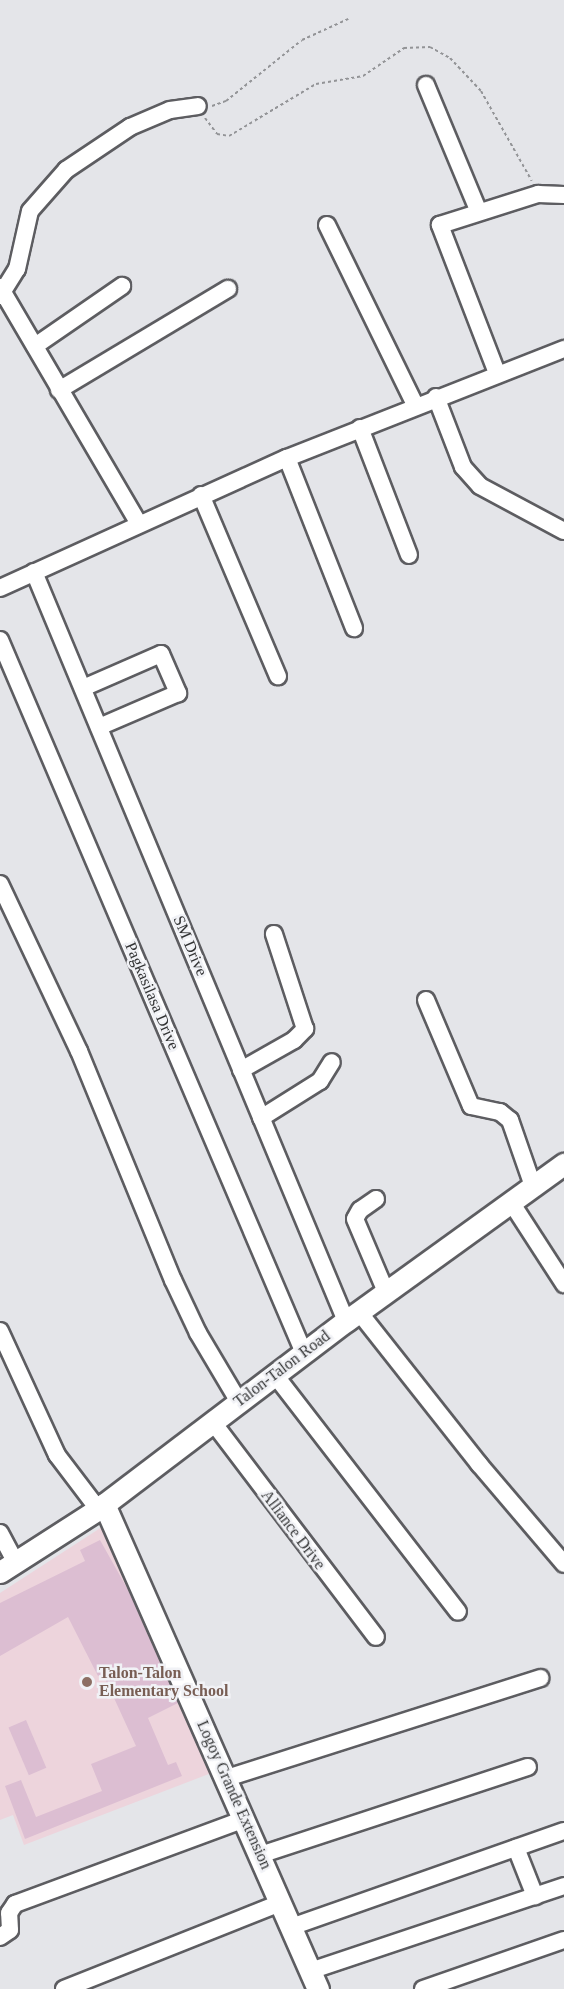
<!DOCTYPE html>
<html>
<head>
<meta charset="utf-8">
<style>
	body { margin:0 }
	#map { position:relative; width:564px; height:1989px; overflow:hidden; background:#e4e5e9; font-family:Georgia,serif }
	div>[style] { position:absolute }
	.education>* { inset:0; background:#edd4dc }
	.building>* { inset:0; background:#dcbed2; transform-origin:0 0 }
	.path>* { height:2px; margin-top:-1px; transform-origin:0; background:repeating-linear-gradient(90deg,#939497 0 3px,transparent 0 6px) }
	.roads { filter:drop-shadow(2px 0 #5d5d61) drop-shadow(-2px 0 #5d5d61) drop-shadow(0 2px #5d5d61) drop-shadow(0 -2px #5d5d61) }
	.minor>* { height:16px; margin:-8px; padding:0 8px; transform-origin:8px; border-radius:8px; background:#fff }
	.tertiary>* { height:21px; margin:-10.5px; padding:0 10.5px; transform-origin:10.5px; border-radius:10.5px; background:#fff }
	.dots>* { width:16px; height:16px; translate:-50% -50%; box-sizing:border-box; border:3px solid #f1f2f6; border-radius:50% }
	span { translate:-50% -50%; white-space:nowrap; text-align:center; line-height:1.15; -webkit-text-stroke:5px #f1f2f6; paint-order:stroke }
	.street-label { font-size:16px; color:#323334 }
	.education-label { font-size:16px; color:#785e54; font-weight:700 }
	.left { translate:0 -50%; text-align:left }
</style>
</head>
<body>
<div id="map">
	<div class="education">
		<i style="clip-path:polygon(105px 1525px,214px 1772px,24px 1845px,13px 1815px,0 1820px,0 1593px)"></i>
	</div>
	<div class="building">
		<i style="clip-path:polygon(100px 1540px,128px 1590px,178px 1703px,148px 1718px,168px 1765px,176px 1762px,182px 1776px,25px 1839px,5px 1786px,21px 1780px,36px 1817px,102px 1791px,91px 1764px,136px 1746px,103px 1674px,98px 1676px,68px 1617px,0 1656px,0 1603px,85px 1561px,80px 1550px)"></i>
		<i style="left:26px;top:1720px;width:52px;height:19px;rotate:67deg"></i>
	</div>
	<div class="path">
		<i style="left:212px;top:106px;width:15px;rotate:-20deg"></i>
		<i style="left:226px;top:101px;width:97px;rotate:-38.8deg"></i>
		<i style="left:302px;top:40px;width:51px;rotate:-24.5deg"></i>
		<i style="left:205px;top:118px;width:20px;rotate:53deg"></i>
		<i style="left:217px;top:134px;width:12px;rotate:9deg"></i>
		<i style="left:229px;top:136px;width:101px;rotate:-30.9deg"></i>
		<i style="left:316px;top:84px;width:48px;rotate:-9.7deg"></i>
		<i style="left:363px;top:76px;width:50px;rotate:-34.3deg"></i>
		<i style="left:404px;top:48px;width:26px;rotate:-2deg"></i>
		<i style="left:430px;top:47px;width:23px;rotate:29deg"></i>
		<i style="left:450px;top:58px;width:45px;rotate:46.8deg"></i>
		<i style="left:481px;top:91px;width:103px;rotate:60.5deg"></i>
	</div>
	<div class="roads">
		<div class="minor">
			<i style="left:426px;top:85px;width:135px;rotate:67.4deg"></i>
			<i style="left:327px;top:225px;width:200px;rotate:63.9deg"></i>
			<i style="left:0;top:287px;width:275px;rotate:59.6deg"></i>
			<i style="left:0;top:296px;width:32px;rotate:-58deg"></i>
			<i style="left:17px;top:269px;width:59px;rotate:-77.4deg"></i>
			<i style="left:30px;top:211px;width:55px;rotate:-48.7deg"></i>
			<i style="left:66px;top:170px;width:77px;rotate:-33.9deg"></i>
			<i style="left:130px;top:127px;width:43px;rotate:-23deg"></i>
			<i style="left:170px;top:110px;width:28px;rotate:-8deg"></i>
			<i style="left:35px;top:346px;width:106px;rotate:-34.6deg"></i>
			<i style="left:497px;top:373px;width:159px;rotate:-111.1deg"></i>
			<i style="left:440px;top:225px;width:103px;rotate:-17.6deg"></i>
			<i style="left:538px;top:194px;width:26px;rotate:2deg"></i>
			<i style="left:59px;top:390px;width:197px;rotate:-30.9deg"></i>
			<i style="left:436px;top:397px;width:75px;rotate:68.9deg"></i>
			<i style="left:463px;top:467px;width:25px;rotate:48deg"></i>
			<i style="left:480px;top:486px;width:95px;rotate:28.2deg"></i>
			<i style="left:360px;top:428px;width:136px;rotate:68.9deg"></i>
			<i style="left:287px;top:458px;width:183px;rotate:68.5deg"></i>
			<i style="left:201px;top:495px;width:197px;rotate:67deg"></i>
			<i style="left:34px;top:572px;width:811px;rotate:67.39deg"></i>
			<i style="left:0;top:588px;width:315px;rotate:-24.4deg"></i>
			<i style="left:287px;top:458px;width:298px;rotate:-21.5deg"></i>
			<i style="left:0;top:640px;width:775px;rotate:66.91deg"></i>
			<i style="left:83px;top:688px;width:85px;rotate:-23.6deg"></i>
			<i style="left:161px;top:654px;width:43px;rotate:66.4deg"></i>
			<i style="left:178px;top:693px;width:86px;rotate:156.7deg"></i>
			<i style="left:0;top:884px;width:185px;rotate:64.7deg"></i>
			<i style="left:79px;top:1051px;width:248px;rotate:67.7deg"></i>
			<i style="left:173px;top:1280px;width:59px;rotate:64.7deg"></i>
			<i style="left:198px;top:1333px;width:80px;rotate:59.3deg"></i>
			<i style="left:426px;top:1000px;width:115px;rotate:67deg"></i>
			<i style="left:471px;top:1106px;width:30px;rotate:12deg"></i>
			<i style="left:500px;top:1112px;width:13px;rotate:39deg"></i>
			<i style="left:510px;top:1120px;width:70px;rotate:70.8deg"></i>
			<i style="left:241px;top:1070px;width:61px;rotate:-29.5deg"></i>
			<i style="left:294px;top:1040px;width:16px;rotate:-45deg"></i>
			<i style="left:305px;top:1029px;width:100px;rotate:-108.1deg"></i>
			<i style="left:261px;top:1118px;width:70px;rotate:-32.1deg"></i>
			<i style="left:320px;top:1081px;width:22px;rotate:-58deg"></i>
			<i style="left:376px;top:1199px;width:19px;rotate:145deg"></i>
			<i style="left:360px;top:1210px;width:10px;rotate:119deg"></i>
			<i style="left:355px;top:1219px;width:79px;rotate:67deg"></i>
			<i style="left:511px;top:1202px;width:98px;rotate:57.1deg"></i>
			<i style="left:359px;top:1312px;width:194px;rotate:51.7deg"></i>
			<i style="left:479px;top:1464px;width:131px;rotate:49.6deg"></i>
			<i style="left:0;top:1331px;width:136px;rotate:65.3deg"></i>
			<i style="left:57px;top:1455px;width:68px;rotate:52.8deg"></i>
			<i style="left:275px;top:1375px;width:299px;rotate:52.3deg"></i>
			<i style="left:212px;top:1421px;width:271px;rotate:52.8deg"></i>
			<i style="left:0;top:1533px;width:34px;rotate:62deg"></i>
			<i style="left:227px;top:1778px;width:329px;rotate:-17.7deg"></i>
			<i style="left:516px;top:1848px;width:52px;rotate:68.4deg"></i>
			<i style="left:260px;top:1855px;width:282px;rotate:-18.2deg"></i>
			<i style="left:291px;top:1927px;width:289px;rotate:-19.4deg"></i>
			<i style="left:0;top:1937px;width:12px;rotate:-35deg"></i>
			<i style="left:10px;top:1930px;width:17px;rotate:-93deg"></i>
			<i style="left:9px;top:1913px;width:11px;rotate:-56deg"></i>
			<i style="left:15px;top:1904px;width:245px;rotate:-20.3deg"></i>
			<i style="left:310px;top:1971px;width:268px;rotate:-18.5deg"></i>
			<i style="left:64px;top:1989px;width:232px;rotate:-21.7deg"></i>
			<i style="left:423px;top:1989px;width:149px;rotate:-19.2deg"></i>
		</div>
		<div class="tertiary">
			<i style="left:104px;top:1504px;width:530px;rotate:66.19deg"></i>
			<i style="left:0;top:1572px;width:117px;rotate:-32.7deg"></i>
			<i style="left:98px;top:1509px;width:311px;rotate:-37.2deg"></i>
			<i style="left:346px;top:1321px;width:269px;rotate:-35.8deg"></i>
		</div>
	</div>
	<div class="dots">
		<i style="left:87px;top:1682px;background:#8d6e63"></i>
	</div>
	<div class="street-label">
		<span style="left:190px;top:946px;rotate:67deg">SM Drive</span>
		<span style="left:152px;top:996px;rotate:67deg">Pagkasilasa Drive</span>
		<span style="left:282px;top:1369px;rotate:-37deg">Talon-Talon Road</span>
		<span style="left:293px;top:1530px;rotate:53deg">Alliance Drive</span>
		<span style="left:234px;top:1795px;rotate:66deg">Logoy Grande Extension</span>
	</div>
	<div class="education-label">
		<span class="left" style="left:99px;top:1682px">Talon-Talon<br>Elementary School</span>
	</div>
</div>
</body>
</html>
